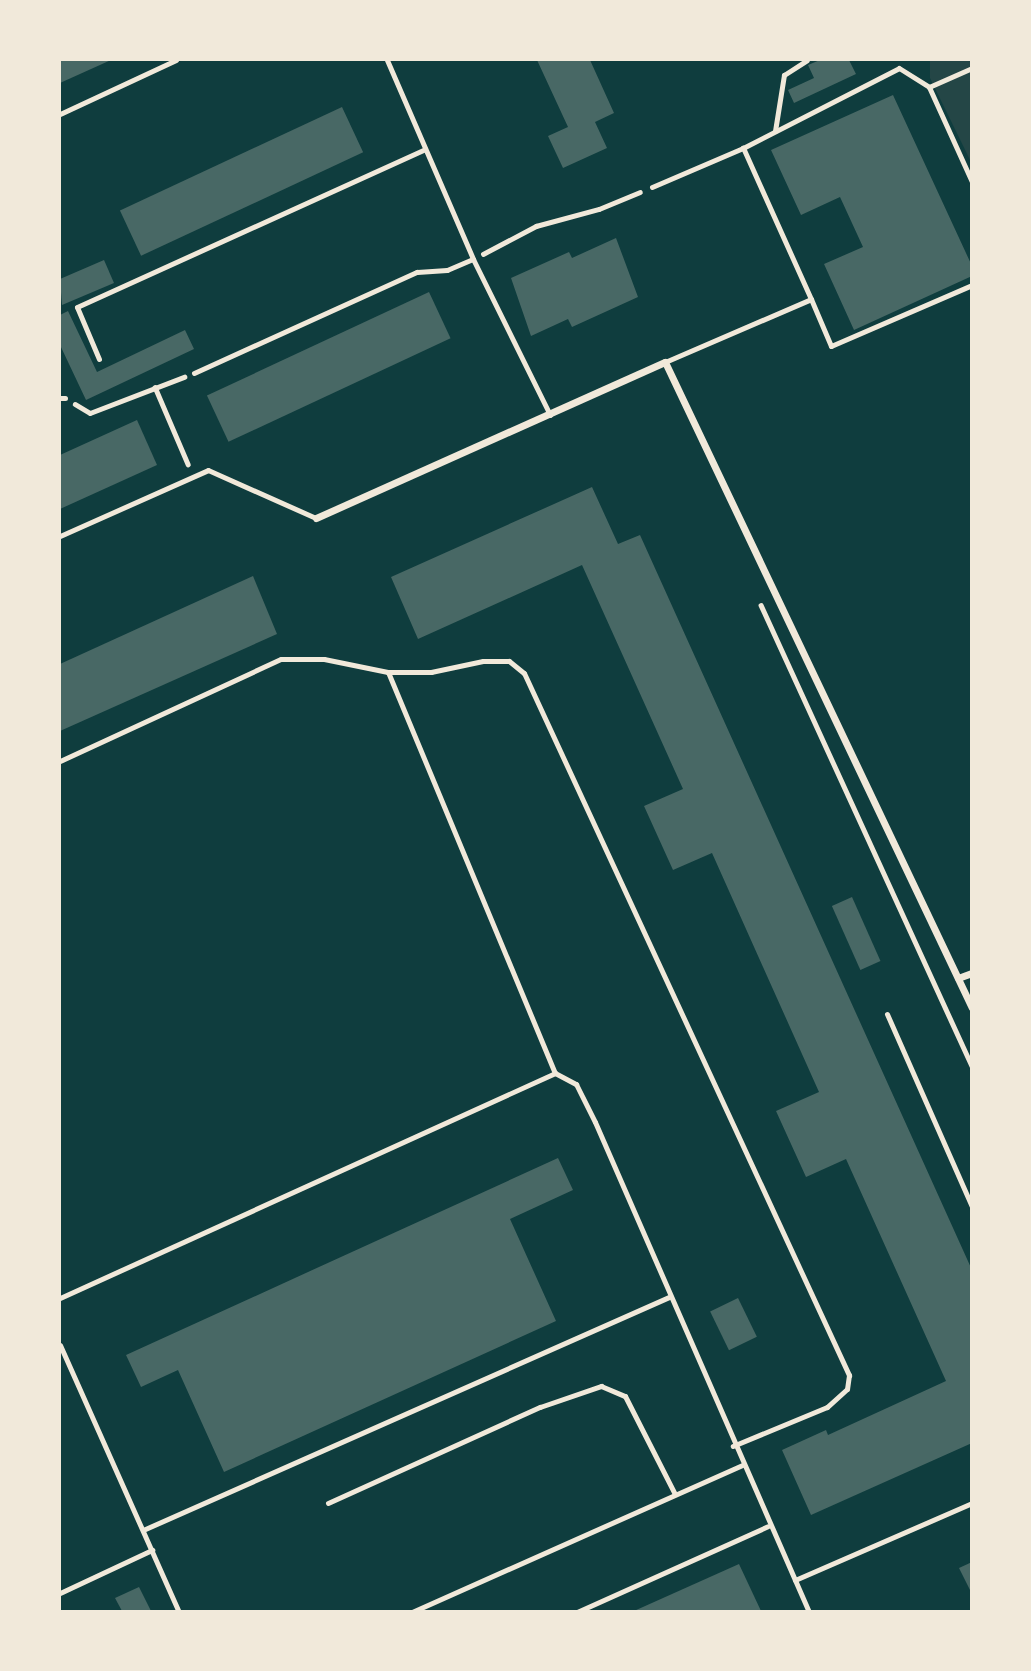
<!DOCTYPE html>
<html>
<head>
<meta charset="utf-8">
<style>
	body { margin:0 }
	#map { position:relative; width:1031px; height:1671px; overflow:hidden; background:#0f3d3e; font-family:Raleway,sans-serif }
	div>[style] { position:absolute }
	.green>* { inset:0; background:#244646 }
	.building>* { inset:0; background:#486865; transform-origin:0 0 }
	.path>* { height:4.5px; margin:-2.25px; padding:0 2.25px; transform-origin:2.25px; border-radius:2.25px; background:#f1e9da }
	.service>* { height:5px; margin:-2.5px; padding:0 2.5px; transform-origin:2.5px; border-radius:2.5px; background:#f1e9da }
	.minor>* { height:7px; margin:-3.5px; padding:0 3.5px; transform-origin:3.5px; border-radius:3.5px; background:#f1e9da }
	span { translate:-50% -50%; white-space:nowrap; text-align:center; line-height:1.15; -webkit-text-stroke:7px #f1e9da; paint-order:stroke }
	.frame { position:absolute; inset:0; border:61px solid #f1e9da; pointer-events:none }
</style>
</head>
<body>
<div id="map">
	<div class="green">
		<i style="clip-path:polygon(930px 60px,971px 60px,971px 162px,930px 78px)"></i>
	</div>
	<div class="building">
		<i style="clip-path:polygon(60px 60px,111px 60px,60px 83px)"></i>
		<i style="clip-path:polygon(537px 60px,590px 60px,614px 113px,595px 122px,607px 148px,563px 168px,548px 136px,568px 127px)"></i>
		<i style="clip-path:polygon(820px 60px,849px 60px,856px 74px,794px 103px,788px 90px,814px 78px,808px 65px)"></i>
		<i style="clip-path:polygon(893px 95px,972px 266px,972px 276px,854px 330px,824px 264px,863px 247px,840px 197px,801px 215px,771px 150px)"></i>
		<i style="left:342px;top:107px;width:50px;height:245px;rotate:65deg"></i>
		<i style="clip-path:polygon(616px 238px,638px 297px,572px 327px,568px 319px,531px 336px,511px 278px,569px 252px,572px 258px)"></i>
		<i style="clip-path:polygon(104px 260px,114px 283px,62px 305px,60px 279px)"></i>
		<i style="left:429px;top:292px;width:51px;height:245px;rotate:65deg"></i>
		<i style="clip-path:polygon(68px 311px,97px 372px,185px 330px,194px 349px,86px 400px,60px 345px,60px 315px)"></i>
		<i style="clip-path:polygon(137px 420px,157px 465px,60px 509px,60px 455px)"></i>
		<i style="clip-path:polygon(592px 487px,618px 544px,640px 535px,972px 1270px,972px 1443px,811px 1515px,782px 1450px,826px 1430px,828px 1435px,946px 1381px,846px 1159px,806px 1177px,776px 1111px,819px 1092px,712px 853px,673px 870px,644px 806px,683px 789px,582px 565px,418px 639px,391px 577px)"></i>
		<i style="clip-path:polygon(253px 576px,277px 634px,60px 731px,60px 664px)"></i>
		<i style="left:852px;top:897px;width:70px;height:22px;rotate:66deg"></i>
		<i style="clip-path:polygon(558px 1158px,573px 1190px,510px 1219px,556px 1321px,224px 1472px,178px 1370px,141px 1387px,126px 1355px)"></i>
		<i style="left:738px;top:1298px;width:43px;height:31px;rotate:64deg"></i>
		<i style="clip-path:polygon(972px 1562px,972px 1594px,959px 1568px)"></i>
		<i style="clip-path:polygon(739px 1564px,761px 1611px,634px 1611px)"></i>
		<i style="clip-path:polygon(139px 1587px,151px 1611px,122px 1611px,115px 1598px)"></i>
	</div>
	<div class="path">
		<i style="left:483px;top:254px;width:60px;rotate:-27.8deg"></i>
		<i style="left:536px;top:226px;width:65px;rotate:-15.1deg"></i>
		<i style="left:599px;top:209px;width:44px;rotate:-22.5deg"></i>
		<i style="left:155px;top:387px;width:84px;rotate:66.8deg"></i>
		<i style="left:75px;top:404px;width:17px;rotate:31deg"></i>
		<i style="left:90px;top:413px;width:101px;rotate:-21deg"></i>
		<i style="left:761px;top:605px;width:507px;rotate:65.41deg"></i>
	</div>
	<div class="service">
		<i style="left:387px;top:60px;width:217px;rotate:66.6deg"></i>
		<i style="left:473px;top:259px;width:174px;rotate:63.7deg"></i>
		<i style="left:929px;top:87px;width:47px;rotate:-23.8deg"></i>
		<i style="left:60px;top:114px;width:128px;rotate:-25deg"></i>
		<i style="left:775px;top:131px;width:57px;rotate:-80.9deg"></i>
		<i style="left:784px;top:75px;width:27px;rotate:-33deg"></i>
		<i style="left:652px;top:187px;width:99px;rotate:-23.2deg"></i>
		<i style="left:811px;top:299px;width:51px;rotate:66.9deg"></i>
		<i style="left:831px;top:346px;width:154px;rotate:-23.4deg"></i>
		<i style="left:99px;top:359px;width:56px;rotate:-112.9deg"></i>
		<i style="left:77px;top:307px;width:382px;rotate:-24.4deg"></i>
		<i style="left:665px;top:362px;width:159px;rotate:-23.3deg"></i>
		<i style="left:811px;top:299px;width:166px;rotate:-114.2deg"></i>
		<i style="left:743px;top:148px;width:175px;rotate:-27.1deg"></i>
		<i style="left:899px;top:68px;width:36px;rotate:32deg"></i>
		<i style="left:929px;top:87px;width:104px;rotate:65.6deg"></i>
		<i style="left:194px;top:373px;width:245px;rotate:-24.4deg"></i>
		<i style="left:417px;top:272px;width:30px;rotate:-4deg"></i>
		<i style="left:447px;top:270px;width:28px;rotate:-23deg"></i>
		<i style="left:60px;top:398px;width:5px"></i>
		<i style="left:60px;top:536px;width:162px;rotate:-24deg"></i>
		<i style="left:208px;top:470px;width:118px;rotate:24deg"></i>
		<i style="left:388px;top:672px;width:434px;rotate:67.4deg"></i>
		<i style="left:555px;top:1073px;width:24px;rotate:28deg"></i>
		<i style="left:576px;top:1084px;width:42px;rotate:63.4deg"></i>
		<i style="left:595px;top:1122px;width:535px;rotate:66.41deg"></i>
		<i style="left:60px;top:761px;width:243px;rotate:-24.8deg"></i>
		<i style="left:281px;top:659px;width:43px"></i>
		<i style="left:324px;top:659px;width:65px;rotate:11.5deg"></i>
		<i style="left:388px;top:672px;width:43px"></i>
		<i style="left:431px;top:672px;width:53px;rotate:-11.9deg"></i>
		<i style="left:483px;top:661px;width:26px"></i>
		<i style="left:509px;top:661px;width:19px;rotate:39deg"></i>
		<i style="left:524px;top:673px;width:774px;rotate:65.16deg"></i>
		<i style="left:849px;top:1375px;width:14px;rotate:98deg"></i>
		<i style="left:847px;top:1389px;width:27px;rotate:138deg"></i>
		<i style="left:827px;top:1407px;width:102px;rotate:157.5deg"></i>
		<i style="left:887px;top:1014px;width:211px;rotate:66.2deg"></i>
		<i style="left:60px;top:1298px;width:544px;rotate:-24.44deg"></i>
		<i style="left:60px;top:1345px;width:292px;rotate:66deg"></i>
		<i style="left:328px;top:1503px;width:233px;rotate:-24.4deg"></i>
		<i style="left:540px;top:1407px;width:65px;rotate:-19deg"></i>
		<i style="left:601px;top:1386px;width:26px;rotate:23deg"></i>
		<i style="left:625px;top:1396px;width:110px;rotate:63deg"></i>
		<i style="left:143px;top:1530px;width:575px;rotate:-23.89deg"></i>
		<i style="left:795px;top:1580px;width:193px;rotate:-23.5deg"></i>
		<i style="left:60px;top:1593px;width:102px;rotate:-25.1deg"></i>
		<i style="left:412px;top:1612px;width:361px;rotate:-24deg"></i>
		<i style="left:577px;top:1612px;width:209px;rotate:-24.2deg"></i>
	</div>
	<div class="minor">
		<i style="left:316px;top:518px;width:382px;rotate:-24.1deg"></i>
		<i style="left:665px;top:362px;width:715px;rotate:64.58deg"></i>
		<i style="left:958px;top:978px;width:15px;rotate:-20deg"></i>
	</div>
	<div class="frame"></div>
</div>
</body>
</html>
